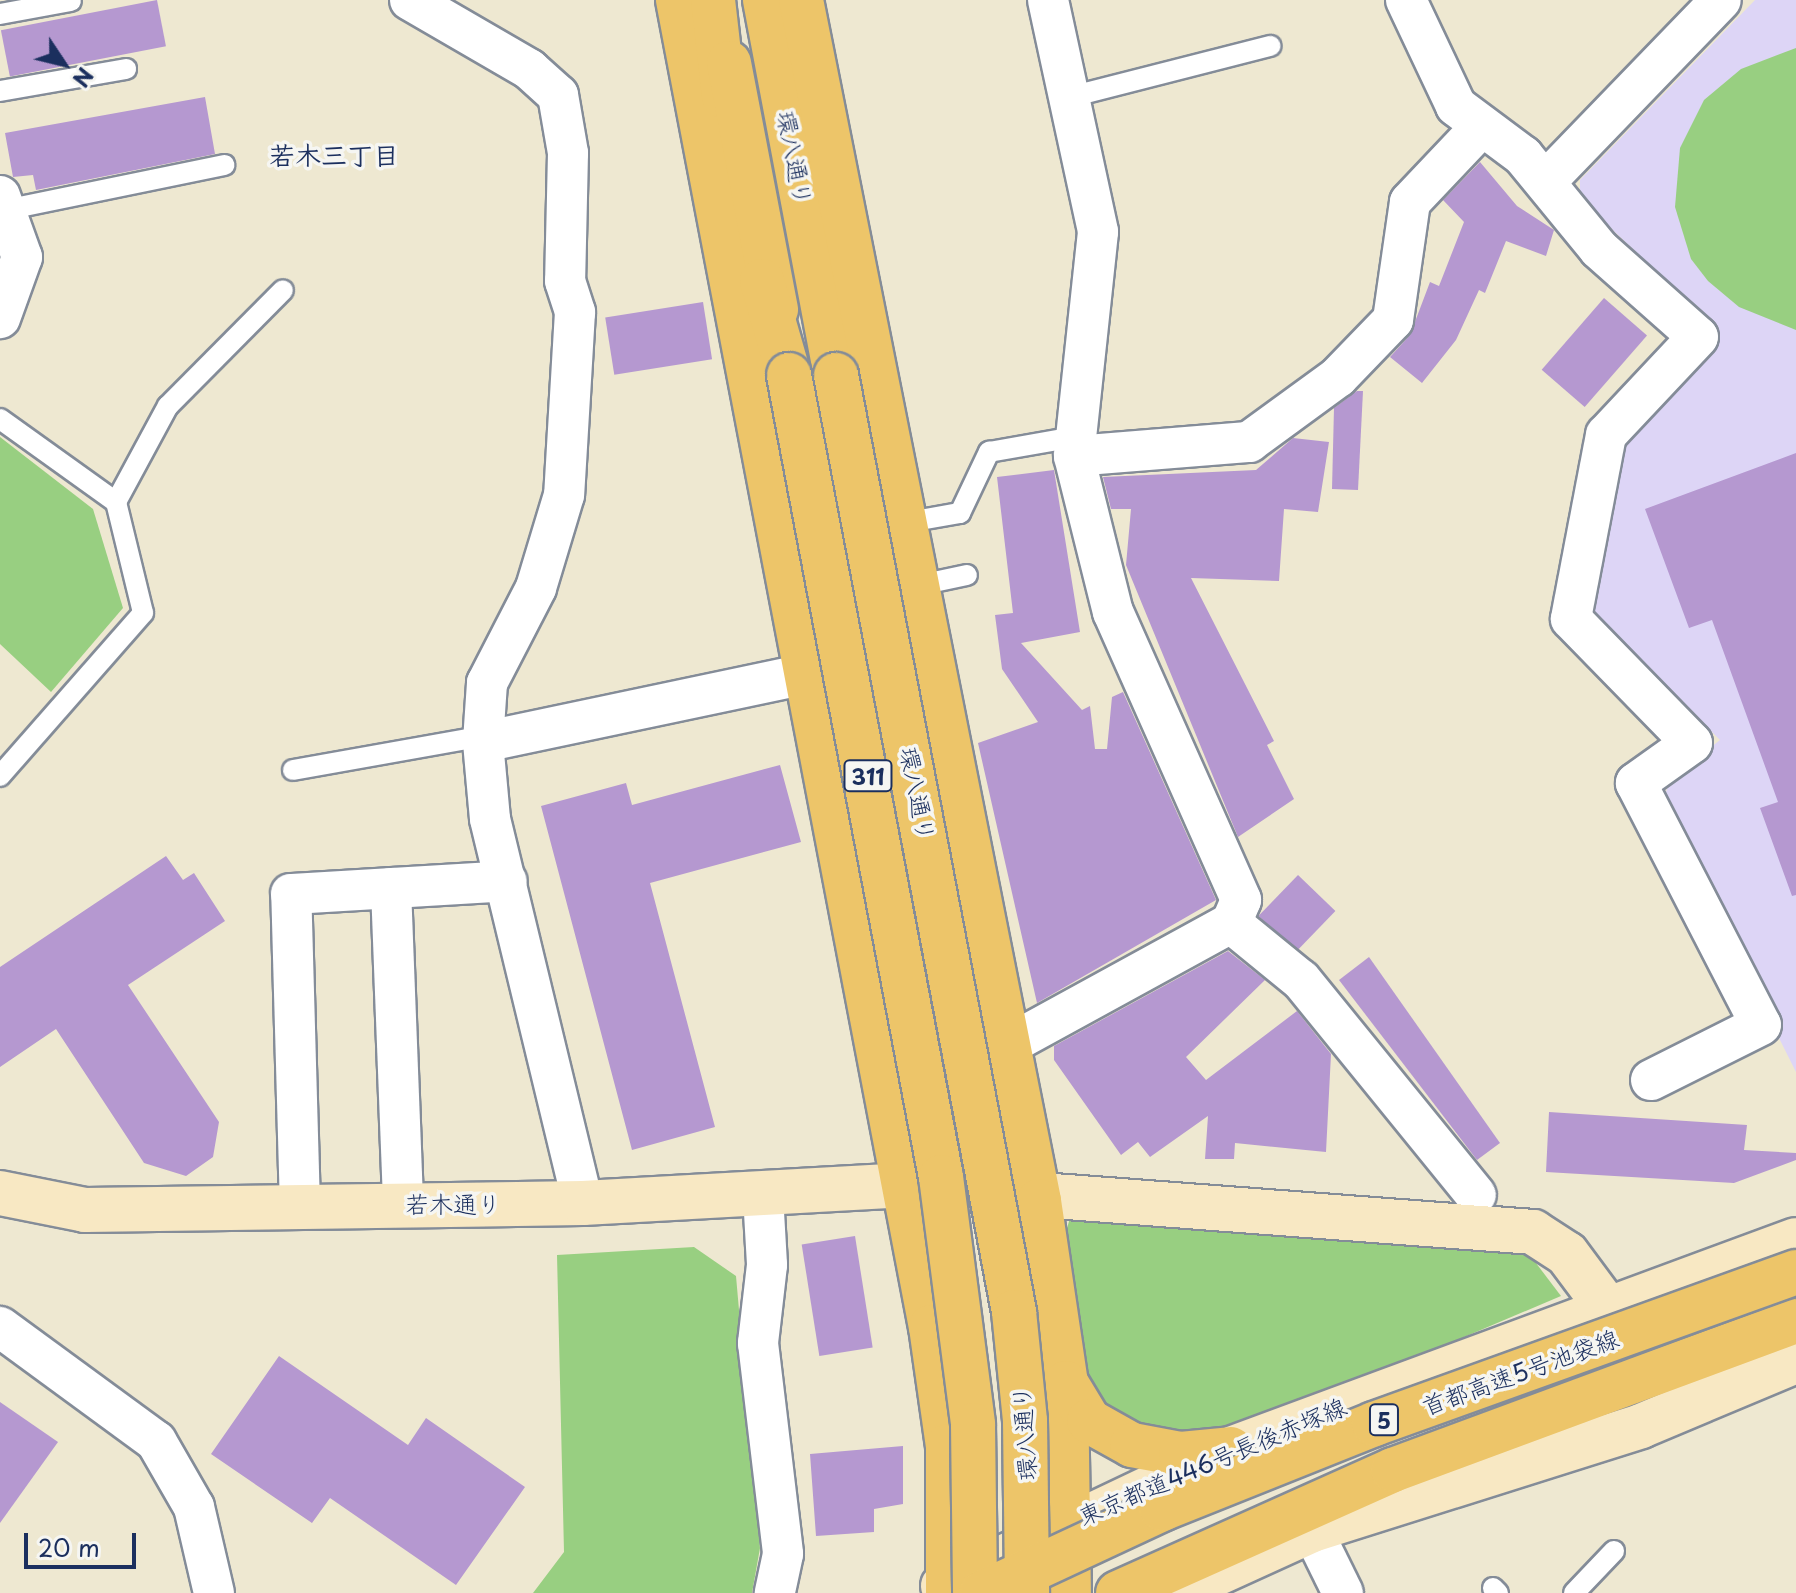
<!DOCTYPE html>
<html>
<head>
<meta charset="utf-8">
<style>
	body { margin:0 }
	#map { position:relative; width:1796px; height:1593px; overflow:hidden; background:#eee8d1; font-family:"Playpen Sans","Klee One",sans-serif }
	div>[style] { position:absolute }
	.built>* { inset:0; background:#ddd5f6 }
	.green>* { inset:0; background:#98cf81 }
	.building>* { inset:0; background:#b598d0; transform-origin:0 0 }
	.roads { filter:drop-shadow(2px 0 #848c98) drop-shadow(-2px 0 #848c98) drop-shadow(0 2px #848c98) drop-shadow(0 -2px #848c98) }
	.lane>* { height:20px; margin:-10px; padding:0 10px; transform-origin:10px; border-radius:10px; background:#fff }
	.street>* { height:40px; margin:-20px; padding:0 20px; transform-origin:20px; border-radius:20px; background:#fff }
	.secondary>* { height:44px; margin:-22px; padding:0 22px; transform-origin:22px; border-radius:22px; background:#f8e8c3 }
	.primary>* { height:44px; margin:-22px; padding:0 22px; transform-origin:22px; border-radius:22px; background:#edc569 }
	.highway>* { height:44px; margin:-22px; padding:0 22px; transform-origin:22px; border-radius:22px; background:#edc569 }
	.bridges { filter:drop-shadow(2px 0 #848c98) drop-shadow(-2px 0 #848c98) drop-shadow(0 2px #848c98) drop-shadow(0 -2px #848c98) }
	.primary-bridge>* { height:44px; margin:-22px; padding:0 22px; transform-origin:22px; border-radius:22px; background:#edc569 }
	.highway-bridge>* { height:44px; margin:-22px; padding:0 22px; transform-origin:22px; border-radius:22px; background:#edc569 }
	span { translate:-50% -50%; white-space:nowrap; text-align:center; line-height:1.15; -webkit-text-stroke:7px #f6f6f2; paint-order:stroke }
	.shield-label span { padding:2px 6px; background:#f6f6f2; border:2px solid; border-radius:6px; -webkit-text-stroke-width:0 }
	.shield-label { font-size:22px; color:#1b2f5e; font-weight:700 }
	.street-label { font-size:24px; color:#1b2f5e }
	.neighbourhood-label { font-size:26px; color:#1b2f5e; font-weight:700 }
	.north { position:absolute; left:24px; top:24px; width:80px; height:80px; -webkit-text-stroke:6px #f6f6f2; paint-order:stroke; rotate:125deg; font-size:22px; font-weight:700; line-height:32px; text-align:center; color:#1b2f5e }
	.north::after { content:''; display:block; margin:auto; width:28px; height:36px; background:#1b2f5e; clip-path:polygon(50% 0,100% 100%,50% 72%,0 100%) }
	.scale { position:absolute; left:24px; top:1533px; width:112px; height:36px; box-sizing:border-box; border:4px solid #1b2f5e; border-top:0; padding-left:10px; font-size:24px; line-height:28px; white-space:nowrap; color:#1b2f5e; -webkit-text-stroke:6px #f6f6f2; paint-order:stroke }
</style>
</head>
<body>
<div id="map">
	<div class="built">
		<i style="clip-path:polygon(1755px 0,1796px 0,1796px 1072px,1662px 804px,1670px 780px,1720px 740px,1588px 608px,1626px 439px,1713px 345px,1714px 326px,1580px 199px,1580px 180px)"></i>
	</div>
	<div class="green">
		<i style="clip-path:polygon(1796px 48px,1796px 330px,1739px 307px,1708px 281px,1691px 259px,1675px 207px,1680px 148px,1704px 100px,1741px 69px)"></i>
		<i style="clip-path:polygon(0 437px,93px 509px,123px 608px,51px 692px,0 644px)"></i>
		<i style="clip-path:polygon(1070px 1218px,1520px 1242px,1561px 1296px,1224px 1439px,1149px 1443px,1087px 1401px,1063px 1242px)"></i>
		<i style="clip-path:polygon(694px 1247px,736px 1276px,760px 1548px,752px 1593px,533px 1593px,564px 1552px,557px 1255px)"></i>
	</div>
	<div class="building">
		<i style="left:157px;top:0;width:47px;height:159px;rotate:79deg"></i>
		<i style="clip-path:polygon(205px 97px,215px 154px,36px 190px,33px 175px,13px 177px,5px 133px)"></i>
		<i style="clip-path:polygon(1480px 162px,1517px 206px,1554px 230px,1546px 256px,1506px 241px,1485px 293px,1479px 290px,1456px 340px,1422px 383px,1390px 357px,1410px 335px,1430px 282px,1439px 286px,1464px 222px,1443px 200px)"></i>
		<i style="left:1604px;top:298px;width:57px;height:95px;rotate:41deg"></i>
		<i style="left:703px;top:302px;width:58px;height:99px;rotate:81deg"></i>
		<i style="clip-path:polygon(1357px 391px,1363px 391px,1358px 490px,1332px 489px,1334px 408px)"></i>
		<i style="clip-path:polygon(1293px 438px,1329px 442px,1318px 512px,1284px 509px,1279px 581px,1191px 578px,1274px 741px,1267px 745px,1294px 799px,1238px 837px,1126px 565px,1131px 509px,1111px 509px,1103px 477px,1256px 470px)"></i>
		<i style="clip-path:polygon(1796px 453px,1796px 895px,1792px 896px,1760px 808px,1778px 802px,1712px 620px,1689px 628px,1645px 509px)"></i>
		<i style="clip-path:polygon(1054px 470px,1080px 632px,1021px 643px,1082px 710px,1090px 706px,1095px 749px,1107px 749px,1112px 697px,1123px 692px,1216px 900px,1037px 1003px,978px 743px,1038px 722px,1002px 669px,995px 615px,1013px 613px,997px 477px)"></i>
		<i style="clip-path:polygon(780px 765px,801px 842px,650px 883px,715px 1127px,632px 1150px,541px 806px,626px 783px,632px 805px)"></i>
		<i style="clip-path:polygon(166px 856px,183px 880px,194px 873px,225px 921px,128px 985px,219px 1122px,213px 1157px,186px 1176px,144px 1163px,56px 1029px,0 1067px,0 967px)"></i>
		<i style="left:1298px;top:875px;width:52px;height:57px;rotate:44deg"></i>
		<i style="clip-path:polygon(1228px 951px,1265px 980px,1186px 1057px,1206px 1080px,1297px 1011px,1331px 1054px,1326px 1152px,1235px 1143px,1234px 1159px,1205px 1159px,1208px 1116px,1150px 1157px,1138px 1142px,1121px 1155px,1054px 1060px,1054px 1046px)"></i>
		<i style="clip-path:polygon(1369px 957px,1500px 1143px,1477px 1160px,1339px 980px)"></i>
		<i style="clip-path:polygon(1549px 1112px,1747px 1125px,1744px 1150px,1796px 1153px,1796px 1160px,1734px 1183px,1546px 1172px)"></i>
		<i style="left:855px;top:1236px;width:113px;height:54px;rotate:81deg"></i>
		<i style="clip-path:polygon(279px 1356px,408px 1445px,426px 1418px,525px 1487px,456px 1585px,330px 1498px,312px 1523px,211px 1454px)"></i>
		<i style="clip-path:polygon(0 1402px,58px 1442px,0 1523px)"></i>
		<i style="clip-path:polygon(903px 1446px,903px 1504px,874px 1509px,874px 1532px,816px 1536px,810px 1454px)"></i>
	</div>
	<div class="roads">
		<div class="lane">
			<i style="left:0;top:14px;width:72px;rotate:-10.4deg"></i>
			<i style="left:0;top:91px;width:128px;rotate:-9.9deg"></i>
			<i style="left:1066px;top:98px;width:211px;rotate:-14.3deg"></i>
			<i style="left:5px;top:210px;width:224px;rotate:-11.6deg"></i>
			<i style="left:0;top:419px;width:143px;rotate:35.6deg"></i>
			<i style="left:116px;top:502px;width:114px;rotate:76.3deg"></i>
			<i style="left:143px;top:613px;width:217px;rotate:131.3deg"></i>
			<i style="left:116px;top:502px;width:109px;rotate:-61.6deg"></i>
			<i style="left:168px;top:406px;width:163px;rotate:-45.2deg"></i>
			<i style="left:903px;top:523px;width:58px;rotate:-10deg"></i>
			<i style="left:960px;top:513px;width:68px;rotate:-64.6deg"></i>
			<i style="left:989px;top:452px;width:86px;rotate:-10deg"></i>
			<i style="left:915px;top:586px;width:53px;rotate:-11.9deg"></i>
			<i style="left:293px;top:770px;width:194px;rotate:-10.1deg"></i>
			<i style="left:1493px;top:1588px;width:7px;rotate:45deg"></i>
			<i style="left:1574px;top:1593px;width:58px;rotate:-46.4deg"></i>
		</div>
		<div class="street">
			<i style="left:410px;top:0;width:138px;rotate:30.1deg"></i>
			<i style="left:529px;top:69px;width:39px;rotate:42deg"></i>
			<i style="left:558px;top:95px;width:59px;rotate:80.2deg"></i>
			<i style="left:568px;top:153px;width:128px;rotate:91.3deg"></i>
			<i style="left:565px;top:281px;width:33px;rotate:72deg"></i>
			<i style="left:575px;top:312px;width:183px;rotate:93.4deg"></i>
			<i style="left:564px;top:495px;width:97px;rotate:106.8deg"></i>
			<i style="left:536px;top:588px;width:107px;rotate:117.3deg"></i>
			<i style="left:487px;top:683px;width:59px;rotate:93.9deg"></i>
			<i style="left:483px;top:742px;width:77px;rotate:84.8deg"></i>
			<i style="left:490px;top:819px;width:395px;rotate:76.4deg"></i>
			<i style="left:1048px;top:0;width:237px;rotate:77.8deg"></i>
			<i style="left:1098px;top:232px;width:225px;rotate:96.1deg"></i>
			<i style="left:1074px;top:456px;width:161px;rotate:76deg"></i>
			<i style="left:1113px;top:612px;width:315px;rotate:66deg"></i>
			<i style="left:1241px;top:900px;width:25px;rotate:113deg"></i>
			<i style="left:1406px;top:0;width:117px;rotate:64.7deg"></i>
			<i style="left:1456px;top:106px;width:84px;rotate:36.7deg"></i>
			<i style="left:1523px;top:156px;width:120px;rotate:50.7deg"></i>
			<i style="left:1599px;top:249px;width:132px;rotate:41.6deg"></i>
			<i style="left:1698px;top:337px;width:134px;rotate:133.2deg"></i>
			<i style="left:1606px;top:435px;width:187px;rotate:100.8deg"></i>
			<i style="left:1571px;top:619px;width:173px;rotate:45.7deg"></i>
			<i style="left:1692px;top:743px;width:69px;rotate:144.5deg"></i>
			<i style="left:1636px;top:783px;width:272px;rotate:62.7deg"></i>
			<i style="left:1761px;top:1025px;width:123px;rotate:153.4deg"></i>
			<i style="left:1547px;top:180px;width:250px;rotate:-46deg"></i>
			<i style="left:0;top:196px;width:65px;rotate:70.2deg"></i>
			<i style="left:22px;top:257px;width:65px;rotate:109.8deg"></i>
			<i style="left:1074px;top:456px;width:176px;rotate:-4.6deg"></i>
			<i style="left:1249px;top:442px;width:110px;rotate:-36.1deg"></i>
			<i style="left:1338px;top:377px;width:79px;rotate:-46deg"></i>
			<i style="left:1393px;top:320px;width:119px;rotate:-81.8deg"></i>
			<i style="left:1410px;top:202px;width:103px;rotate:-46.6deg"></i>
			<i style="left:483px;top:742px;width:331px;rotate:-11.9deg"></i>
			<i style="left:391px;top:888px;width:316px;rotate:87.8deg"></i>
			<i style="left:889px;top:1073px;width:122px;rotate:-13.2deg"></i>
			<i style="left:1008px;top:1045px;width:254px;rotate:-28.7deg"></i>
			<i style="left:1231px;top:923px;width:90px;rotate:39.2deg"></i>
			<i style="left:1301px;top:980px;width:277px;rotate:50.9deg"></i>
			<i style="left:763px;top:1195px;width:70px;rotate:86.7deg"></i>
			<i style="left:767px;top:1265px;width:79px;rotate:96.6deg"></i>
			<i style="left:758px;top:1343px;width:212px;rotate:83.2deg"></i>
			<i style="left:783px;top:1554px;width:40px;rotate:102deg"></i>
			<i style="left:300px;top:1207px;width:313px;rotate:-91.6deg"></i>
			<i style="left:291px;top:894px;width:216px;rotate:-3.4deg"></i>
			<i style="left:0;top:1327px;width:193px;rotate:36.2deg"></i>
			<i style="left:156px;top:1441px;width:76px;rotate:60.1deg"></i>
			<i style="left:194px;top:1507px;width:88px;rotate:76.9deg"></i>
			<i style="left:1312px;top:1530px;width:70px;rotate:63.8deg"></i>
		</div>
		<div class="secondary">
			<i style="left:0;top:1193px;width:87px;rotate:11.3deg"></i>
			<i style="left:85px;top:1210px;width:498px;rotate:-0.8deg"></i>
			<i style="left:583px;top:1203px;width:324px;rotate:-3.2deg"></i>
			<i style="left:907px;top:1185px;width:628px;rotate:4.29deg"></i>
			<i style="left:1533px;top:1232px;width:40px;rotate:32.9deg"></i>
			<i style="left:1567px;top:1254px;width:64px;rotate:53.3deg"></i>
			<i style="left:943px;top:1586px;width:319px;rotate:-25.4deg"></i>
			<i style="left:1231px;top:1449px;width:602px;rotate:-20.3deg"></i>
			<i style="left:1174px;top:1593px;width:152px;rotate:-24.5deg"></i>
			<i style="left:1312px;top:1530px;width:345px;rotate:-17.5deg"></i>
			<i style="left:1641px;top:1426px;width:168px;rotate:-22.8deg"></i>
		</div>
		<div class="primary">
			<i style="left:678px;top:0;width:1351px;rotate:79.21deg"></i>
			<i style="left:931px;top:1327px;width:120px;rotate:81.9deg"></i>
			<i style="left:948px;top:1446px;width:147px;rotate:90deg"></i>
			<i style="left:713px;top:0;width:97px;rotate:83.5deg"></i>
			<i style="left:765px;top:0;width:382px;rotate:79.3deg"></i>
			<i style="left:801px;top:0;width:1224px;rotate:78.79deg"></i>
			<i style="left:1039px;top:1201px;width:184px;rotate:81.6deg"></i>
			<i style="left:1066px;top:1383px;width:210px;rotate:89.2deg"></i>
			<i style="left:729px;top:63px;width:251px;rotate:79.2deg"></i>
			<i style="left:762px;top:281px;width:98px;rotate:74deg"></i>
			<i style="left:1066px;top:1383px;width:44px;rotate:58.8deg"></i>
			<i style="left:1089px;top:1421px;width:49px;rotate:29.2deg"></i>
			<i style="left:1132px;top:1445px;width:50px;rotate:10.4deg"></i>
			<i style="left:1181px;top:1454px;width:50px;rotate:-5.7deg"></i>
		</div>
		<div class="highway">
			<i style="left:1118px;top:1593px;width:301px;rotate:-24.1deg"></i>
			<i style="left:1393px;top:1470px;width:430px;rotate:-20.3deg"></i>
		</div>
	</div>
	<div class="bridges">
		<div class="primary-bridge">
			<i style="left:789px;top:375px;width:816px;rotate:79.27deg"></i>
			<i style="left:941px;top:1177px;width:250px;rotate:82.6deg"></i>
			<i style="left:973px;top:1425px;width:168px;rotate:89.3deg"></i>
			<i style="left:836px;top:375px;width:954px;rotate:79.24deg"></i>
			<i style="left:1014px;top:1312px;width:110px;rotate:84.2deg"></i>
			<i style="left:1025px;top:1421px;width:172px;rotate:89.3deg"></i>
		</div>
		<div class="highway-bridge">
			<i style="left:982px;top:1593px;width:199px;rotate:-25deg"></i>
			<i style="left:1162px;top:1509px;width:228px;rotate:-21.8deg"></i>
			<i style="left:1374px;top:1424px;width:449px;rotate:-19.8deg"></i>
		</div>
	</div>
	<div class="shield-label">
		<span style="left:868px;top:776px">311</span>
		<span style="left:1384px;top:1420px">5</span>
	</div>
	<div class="street-label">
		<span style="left:795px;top:158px;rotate:79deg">環八通り</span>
		<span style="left:918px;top:794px;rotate:79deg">環八通り</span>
		<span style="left:453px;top:1204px">若木通り</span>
		<span style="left:1520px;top:1372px;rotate:-20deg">首都高速5号池袋線</span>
		<span style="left:1024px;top:1433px;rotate:-94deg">環八通り</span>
		<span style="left:1212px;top:1461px;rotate:-23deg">東京都道446号長後赤塚線</span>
	</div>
	<div class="neighbourhood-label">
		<span style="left:334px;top:155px">若木三丁目</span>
	</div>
	<div class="north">N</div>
	<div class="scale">20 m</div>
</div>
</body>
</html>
